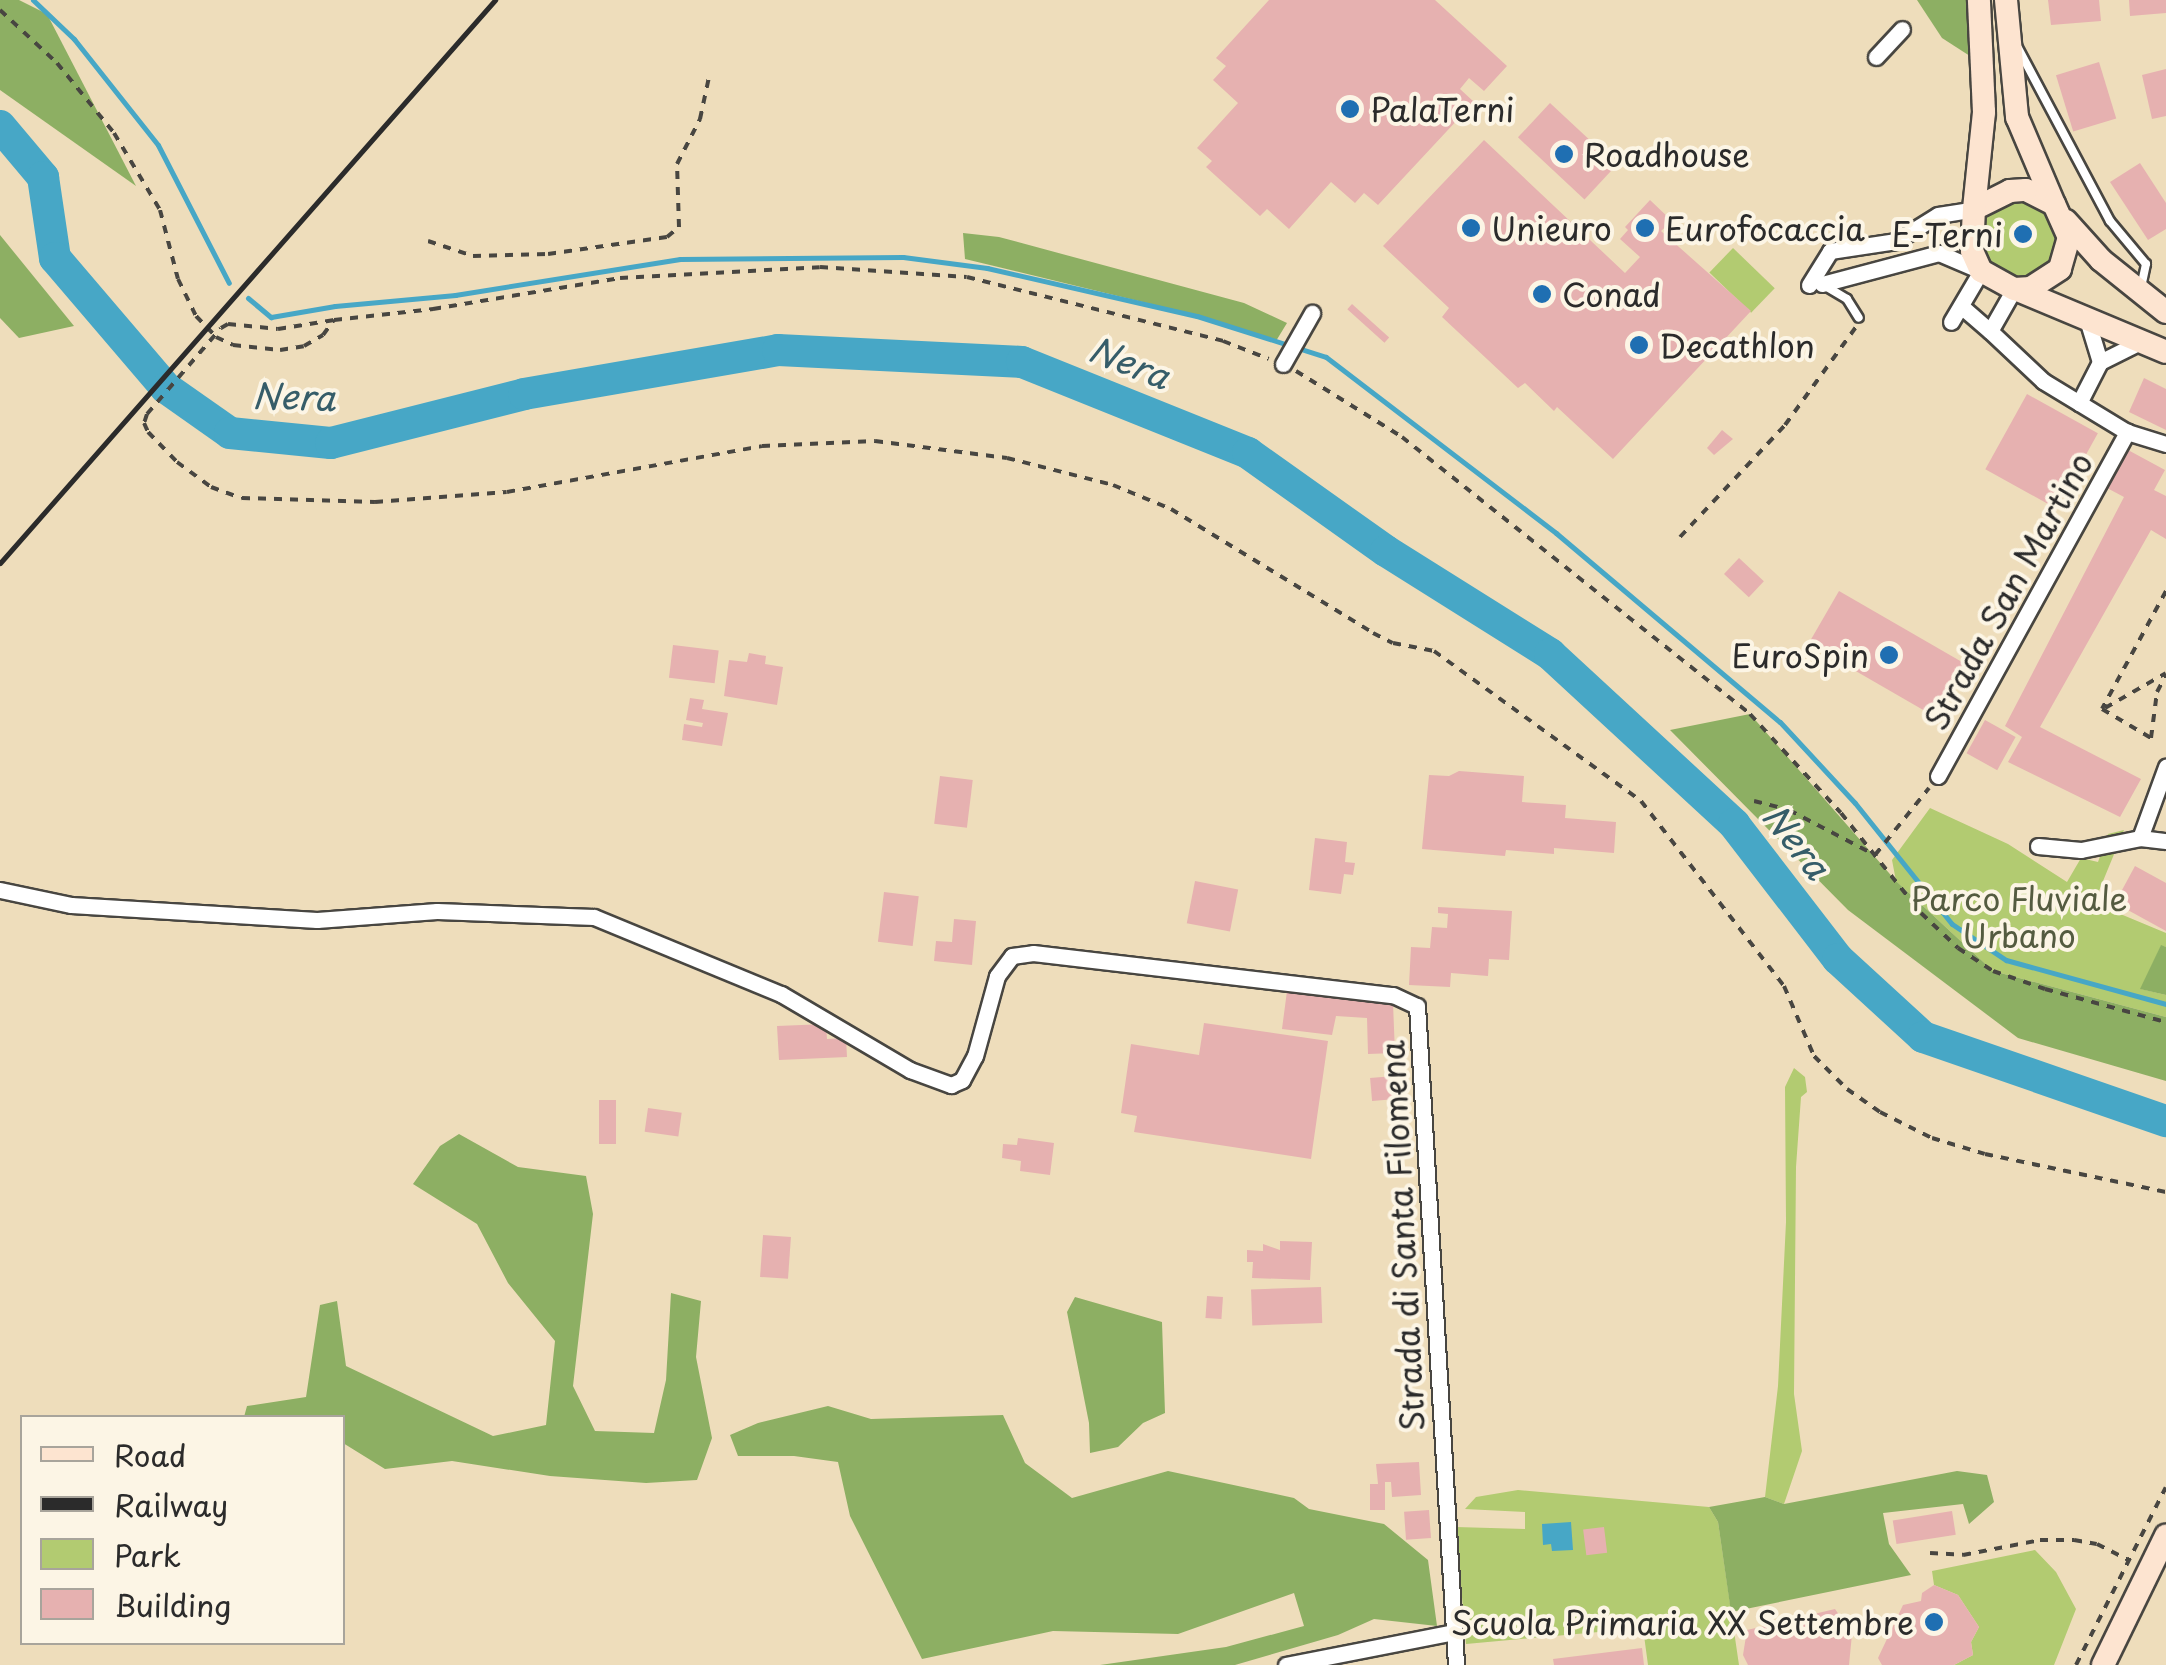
<!DOCTYPE html>
<html>
<head>
<meta charset="utf-8">
<style>
	body { margin:0 }
	#map { position:relative; width:2166px; height:1665px; overflow:hidden; background:#edb; font-family:"Playpen Sans",sans-serif }
	div>[style] { position:absolute }
	.green>* { inset:0; background:#b2cb71; transform-origin:0 0 }
	.forest>* { inset:0; background:#8daf63 }
	.water>* { inset:0; background:#47a7c6 }
	.stream>* { height:5px; margin:-2.5px; padding:0 2.5px; transform-origin:2.5px; border-radius:2.5px; background:#47a7c6 }
	.river>* { height:32px; margin:-16px; padding:0 16px; transform-origin:16px; border-radius:16px; background:#47a7c6 }
	.building>* { inset:0; background:#e6b1b0; transform-origin:0 0 }
	.path>* { height:4px; margin-top:-2px; transform-origin:0; background:repeating-linear-gradient(90deg,#484641 0 8px,transparent 0 16px) }
	.roads { filter:drop-shadow(2px 0 #484641) drop-shadow(-2px 0 #484641) drop-shadow(0 2px #484641) drop-shadow(0 -2px #484641) }
	.lane>* { height:8px; margin:-4px; padding:0 4px; transform-origin:4px; border-radius:4px; background:#fff }
	.street>* { height:15px; margin:-7.5px; padding:0 7.5px; transform-origin:7.5px; border-radius:7.5px; background:#fff }
	.secondary>* { height:22px; margin:-11px; padding:0 11px; transform-origin:11px; border-radius:11px; background:#fde4d0 }
	.rail>* { height:5px; margin:-2.5px; padding:0 2.5px; transform-origin:2.5px; border-radius:2.5px; background:#2b2b2b }
	.path-bridge>* { height:4px; margin-top:-2px; transform-origin:0; background:repeating-linear-gradient(90deg,#484641 0 8px,transparent 0 16px) }
	.dots>* { width:28px; height:28px; translate:-50% -50%; box-sizing:border-box; border:5px solid #fcf5e5; border-radius:50% }
	span { translate:-50% -50%; white-space:nowrap; text-align:center; line-height:1.15; -webkit-text-stroke:8px #fcf5e5; paint-order:stroke }
	.poi-label { font-size:32px; color:#2b2b2b }
	.left { translate:0 -50%; text-align:left }
	.right { translate:-100% -50%; text-align:right }
	.street-label { font-size:32px; color:#2b2b2b }
	.park-label { font-size:32px; color:#545b40 }
	.water-label { font-size:35px; color:#365d69; font-style:italic }
	.legend { position:absolute; left:20px; top:1415px; width:325px; height:230px; box-sizing:border-box; background:#fcf5e5; border:2px solid #a8a49b; margin:0; padding:12px 18px; list-style:none; font-size:30px; color:#2b2b2b }
	.legend li { display:flex; align-items:center; gap:20px; height:50px }
	.legend b { width:50px; border:2px solid #a8a49b }
</style>
</head>
<body>
<div id="map">
	<div class="green">
		<i style="clip-path:polygon(2034px 196px,2062px 226px,2052px 266px,2027px 279px,2013px 278px,1990px 265px,1982px 254px,1980px 227px,1994px 204px)"></i>
		<i style="left:1733px;top:248px;width:58px;height:34px;rotate:44deg"></i>
		<i style="clip-path:polygon(1930px 808px,2008px 844px,2067px 882px,2081px 858px,2098px 862px,2108px 834px,2124px 830px,2094px 903px,2166px 933px,2166px 947px,2161px 946px,2141px 989px,2166px 995px,2166px 1017px,1993px 971px,1896px 881px,1892px 860px)"></i>
		<i style="clip-path:polygon(1794px 1068px,1805px 1077px,1807px 1092px,1801px 1097px,1796px 1167px,1794px 1394px,1802px 1451px,1784px 1504px,1765px 1497px,1778px 1386px,1786px 1222px,1785px 1087px)"></i>
		<i style="clip-path:polygon(1518px 1490px,1709px 1507px,1718px 1522px,1739px 1665px,1648px 1665px,1643px 1628px,1466px 1644px,1456px 1527px,1525px 1529px,1525px 1512px,1465px 1509px,1476px 1497px)"></i>
		<i style="clip-path:polygon(2035px 1550px,2056px 1572px,2076px 1609px,2054px 1665px,1954px 1665px,1973px 1655px,1971px 1642px,1979px 1627px,1958px 1595px,1934px 1585px,1932px 1571px)"></i>
	</div>
	<div class="forest">
		<i style="clip-path:polygon(0 0,19px 0,47px 14px,136px 186px,0 90px)"></i>
		<i style="clip-path:polygon(1917px 0,1967px 0,1973px 58px,1942px 38px)"></i>
		<i style="clip-path:polygon(963px 233px,999px 237px,1244px 303px,1287px 323px,1276px 341px,1159px 306px,965px 259px)"></i>
		<i style="clip-path:polygon(0 235px,74px 326px,19px 338px,0 318px)"></i>
		<i style="clip-path:polygon(1750px 714px,1896px 881px,1993px 971px,2166px 1017px,2166px 1081px,2018px 1038px,1848px 910px,1670px 730px)"></i>
		<i style="clip-path:polygon(2161px 945px,2166px 947px,2166px 995px,2140px 989px)"></i>
		<i style="clip-path:polygon(459px 1134px,518px 1167px,586px 1176px,593px 1214px,573px 1386px,595px 1431px,654px 1433px,666px 1380px,671px 1293px,701px 1301px,696px 1357px,712px 1438px,697px 1480px,646px 1483px,550px 1476px,452px 1461px,385px 1469px,343px 1443px,342px 1418px,244px 1417px,247px 1406px,306px 1397px,320px 1305px,337px 1301px,346px 1366px,493px 1436px,546px 1425px,555px 1341px,508px 1283px,477px 1224px,413px 1184px,440px 1146px)"></i>
		<i style="clip-path:polygon(1075px 1297px,1162px 1322px,1165px 1413px,1143px 1423px,1118px 1447px,1090px 1453px,1089px 1423px,1067px 1312px)"></i>
		<i style="clip-path:polygon(828px 1406px,871px 1419px,1003px 1415px,1025px 1463px,1072px 1498px,1168px 1471px,1294px 1498px,1309px 1509px,1384px 1524px,1428px 1560px,1437px 1626px,1374px 1619px,1338px 1635px,1235px 1665px,1100px 1665px,1226px 1647px,1304px 1626px,1294px 1593px,1178px 1634px,1053px 1631px,922px 1659px,850px 1516px,838px 1462px,794px 1456px,738px 1456px,730px 1435px,758px 1423px)"></i>
		<i style="clip-path:polygon(1957px 1471px,1987px 1475px,1994px 1502px,1969px 1524px,1963px 1504px,1883px 1513px,1889px 1544px,1911px 1575px,1731px 1612px,1718px 1522px,1709px 1507px,1765px 1497px,1784px 1504px)"></i>
	</div>
	<div class="water">
		<i style="clip-path:polygon(1571px 1522px,1573px 1550px,1552px 1551px,1551px 1544px,1543px 1545px,1542px 1524px)"></i>
	</div>
	<div class="stream">
		<i style="left:33px;top:0;width:57px;rotate:43.6deg"></i>
		<i style="left:74px;top:39px;width:135px;rotate:51.6deg"></i>
		<i style="left:158px;top:145px;width:155px;rotate:62.8deg"></i>
		<i style="left:248px;top:298px;width:30px;rotate:40deg"></i>
		<i style="left:271px;top:317px;width:65px;rotate:-9.8deg"></i>
		<i style="left:335px;top:306px;width:121px;rotate:-5.2deg"></i>
		<i style="left:455px;top:295px;width:228px;rotate:-9.1deg"></i>
		<i style="left:680px;top:259px;width:223px;rotate:-0.5deg"></i>
		<i style="left:903px;top:257px;width:85px;rotate:7.5deg"></i>
		<i style="left:987px;top:268px;width:215px;rotate:12.9deg"></i>
		<i style="left:1197px;top:316px;width:135px;rotate:17.6deg"></i>
		<i style="left:1326px;top:357px;width:290px;rotate:37.4deg"></i>
		<i style="left:1556px;top:533px;width:293px;rotate:40.2deg"></i>
		<i style="left:1780px;top:722px;width:110px;rotate:47.2deg"></i>
		<i style="left:1855px;top:803px;width:155px;rotate:51.3deg"></i>
		<i style="left:1952px;top:924px;width:65px;rotate:33.7deg"></i>
		<i style="left:2006px;top:960px;width:166px;rotate:15.4deg"></i>
	</div>
	<div class="river">
		<i style="left:0;top:126px;width:67px;rotate:49.9deg"></i>
		<i style="left:43px;top:177px;width:82px;rotate:81.6deg"></i>
		<i style="left:55px;top:258px;width:171px;rotate:49.5deg"></i>
		<i style="left:166px;top:388px;width:78px;rotate:35.1deg"></i>
		<i style="left:230px;top:433px;width:101px;rotate:5.7deg"></i>
		<i style="left:331px;top:443px;width:199px;rotate:-14.2deg"></i>
		<i style="left:524px;top:394px;width:258px;rotate:-9.8deg"></i>
		<i style="left:778px;top:350px;width:244px;rotate:2.8deg"></i>
		<i style="left:1022px;top:362px;width:244px;rotate:21.9deg"></i>
		<i style="left:1248px;top:453px;width:169px;rotate:35.4deg"></i>
		<i style="left:1386px;top:551px;width:194px;rotate:32.1deg"></i>
		<i style="left:1550px;top:654px;width:251px;rotate:42.7deg"></i>
		<i style="left:1734px;top:824px;width:170px;rotate:52.4deg"></i>
		<i style="left:1838px;top:959px;width:115px;rotate:42.5deg"></i>
		<i style="left:1923px;top:1037px;width:257px;rotate:19.1deg"></i>
	</div>
	<div class="building">
		<i style="clip-path:polygon(1269px 0,1435px 0,1507px 66px,1484px 91px,1469px 78px,1460px 89px,1474px 102px,1378px 205px,1364px 193px,1355px 203px,1331px 182px,1289px 229px,1267px 209px,1260px 216px,1206px 167px,1212px 161px,1197px 148px,1238px 103px,1213px 80px,1226px 66px,1216px 58px)"></i>
		<i style="clip-path:polygon(2048px 0,2099px 0,2101px 21px,2051px 25px)"></i>
		<i style="clip-path:polygon(2129px 0,2166px 0,2166px 13px,2130px 16px)"></i>
		<i style="left:2099px;top:62px;width:59px;height:45px;rotate:73deg"></i>
		<i style="clip-path:polygon(2166px 69px,2166px 116px,2152px 119px,2142px 75px)"></i>
		<i style="left:1550px;top:103px;width:91px;height:47px;rotate:43deg"></i>
		<i style="clip-path:polygon(1484px 140px,1625px 273px,1640px 257px,1620px 239px,1628px 230px,1625px 227px,1650px 200px,1672px 221px,1661px 231px,1751px 311px,1613px 459px,1557px 407px,1554px 411px,1525px 383px,1518px 388px,1442px 317px,1449px 308px,1383px 246px)"></i>
		<i style="clip-path:polygon(2140px 163px,2166px 203px,2166px 229px,2148px 240px,2110px 182px)"></i>
		<i style="left:1352px;top:304px;width:50px;height:7px;rotate:42deg"></i>
		<i style="clip-path:polygon(2144px 378px,2166px 389px,2166px 430px,2129px 412px)"></i>
		<i style="left:2027px;top:394px;width:81px;height:86px;rotate:29deg"></i>
		<i style="clip-path:polygon(1722px 430px,1733px 439px,1714px 455px,1707px 448px)"></i>
		<i style="clip-path:polygon(2128px 450px,2165px 470px,2154px 490px,2166px 496px,2166px 539px,2151px 530px,2040px 727px,2141px 779px,2120px 817px,2008px 762px,2022px 737px,2005px 726px,2124px 497px,2107px 488px)"></i>
		<i style="left:1739px;top:558px;width:34px;height:22px;rotate:43deg"></i>
		<i style="left:1839px;top:591px;width:150px;height:61px;rotate:30deg"></i>
		<i style="left:673px;top:645px;width:46px;height:33px;rotate:7deg"></i>
		<i style="clip-path:polygon(749px 653px,766px 656px,765px 664px,783px 667px,777px 705px,724px 696px,729px 660px,747px 662px)"></i>
		<i style="clip-path:polygon(690px 698px,704px 700px,702px 709px,728px 713px,722px 746px,682px 740px,684px 724px,702px 727px,703px 723px,686px 720px)"></i>
		<i style="left:1985px;top:720px;width:35px;height:38px;rotate:29deg"></i>
		<i style="clip-path:polygon(1459px 771px,1524px 776px,1522px 802px,1566px 805px,1565px 818px,1616px 822px,1614px 853px,1554px 848px,1554px 854px,1506px 850px,1505px 856px,1422px 849px,1429px 775px,1449px 776px)"></i>
		<i style="left:940px;top:776px;width:33px;height:48px;rotate:7deg"></i>
		<i style="clip-path:polygon(1315px 838px,1347px 842px,1345px 862px,1355px 863px,1353px 875px,1344px 874px,1341px 894px,1309px 890px)"></i>
		<i style="clip-path:polygon(2135px 866px,2166px 883px,2166px 931px,2115px 903px)"></i>
		<i style="left:1195px;top:881px;width:44px;height:43px;rotate:11deg"></i>
		<i style="left:884px;top:892px;width:35px;height:50px;rotate:7deg"></i>
		<i style="clip-path:polygon(1438px 907px,1512px 911px,1509px 960px,1489px 959px,1488px 976px,1451px 973px,1450px 987px,1409px 985px,1411px 947px,1430px 948px,1432px 927px,1447px 928px,1448px 914px,1438px 913px)"></i>
		<i style="clip-path:polygon(954px 919px,976px 921px,972px 965px,934px 961px,936px 941px,952px 942px)"></i>
		<i style="clip-path:polygon(1287px 991px,1393px 1003px,1395px 1053px,1368px 1054px,1367px 1018px,1336px 1016px,1332px 1035px,1282px 1029px)"></i>
		<i style="clip-path:polygon(1204px 1023px,1328px 1041px,1311px 1159px,1134px 1132px,1137px 1116px,1121px 1113px,1131px 1044px,1199px 1055px)"></i>
		<i style="clip-path:polygon(826px 1024px,827px 1039px,846px 1038px,847px 1057px,779px 1060px,777px 1026px)"></i>
		<i style="left:1394px;top:1076px;width:23px;height:24px;rotate:85deg"></i>
		<i style="left:599px;top:1100px;width:17px;height:44px"></i>
		<i style="left:648px;top:1108px;width:34px;height:24px;rotate:8deg"></i>
		<i style="clip-path:polygon(1018px 1138px,1054px 1143px,1050px 1175px,1020px 1171px,1021px 1161px,1002px 1158px,1003px 1144px,1017px 1145px)"></i>
		<i style="left:763px;top:1235px;width:28px;height:42px;rotate:4deg"></i>
		<i style="clip-path:polygon(1280px 1241px,1312px 1242px,1310px 1280px,1252px 1278px,1253px 1262px,1247px 1262px,1247px 1250px,1263px 1251px,1263px 1244px,1280px 1250px)"></i>
		<i style="left:1321px;top:1287px;width:36px;height:70px;rotate:88deg"></i>
		<i style="left:1207px;top:1296px;width:16px;height:22px;rotate:4deg"></i>
		<i style="clip-path:polygon(1419px 1462px,1421px 1495px,1392px 1497px,1391px 1482px,1385px 1482px,1385px 1510px,1370px 1510px,1370px 1484px,1378px 1484px,1376px 1464px)"></i>
		<i style="left:1429px;top:1510px;width:28px;height:25px;rotate:86deg"></i>
		<i style="left:1952px;top:1511px;width:24px;height:60px;rotate:81deg"></i>
		<i style="left:1604px;top:1527px;width:26px;height:21px;rotate:83deg"></i>
		<i style="clip-path:polygon(1934px 1585px,1958px 1595px,1979px 1627px,1971px 1642px,1973px 1655px,1954px 1665px,1882px 1665px,1878px 1658px,1903px 1605px,1921px 1601px,1922px 1593px)"></i>
		<i style="clip-path:polygon(1835px 1609px,1852px 1634px,1849px 1665px,1748px 1665px,1743px 1655px,1747px 1630px)"></i>
		<i style="clip-path:polygon(1642px 1648px,1644px 1665px,1554px 1665px,1553px 1659px)"></i>
	</div>
	<div class="path">
		<i style="left:0;top:10px;width:78px;rotate:42.9deg"></i>
		<i style="left:57px;top:63px;width:90px;rotate:50.8deg"></i>
		<i style="left:114px;top:133px;width:90px;rotate:59.1deg"></i>
		<i style="left:160px;top:210px;width:71px;rotate:75.4deg"></i>
		<i style="left:178px;top:279px;width:41px;rotate:64.1deg"></i>
		<i style="left:196px;top:316px;width:29px;rotate:46deg"></i>
		<i style="left:216px;top:337px;width:19px;rotate:25deg"></i>
		<i style="left:233px;top:345px;width:47px;rotate:6.1deg"></i>
		<i style="left:280px;top:350px;width:24px;rotate:-9deg"></i>
		<i style="left:304px;top:346px;width:22px;rotate:-30deg"></i>
		<i style="left:323px;top:335px;width:19px;rotate:-54deg"></i>
		<i style="left:334px;top:320px;width:100px;rotate:-6.3deg"></i>
		<i style="left:433px;top:309px;width:190px;rotate:-9.4deg"></i>
		<i style="left:620px;top:278px;width:200px;rotate:-3.1deg"></i>
		<i style="left:820px;top:267px;width:147px;rotate:3.9deg"></i>
		<i style="left:967px;top:277px;width:264px;rotate:14deg"></i>
		<i style="left:1223px;top:341px;width:49px;rotate:21.4deg"></i>
		<i style="left:428px;top:241px;width:47px;rotate:18.4deg"></i>
		<i style="left:473px;top:256px;width:75px;rotate:-1.5deg"></i>
		<i style="left:548px;top:254px;width:120px;rotate:-8.1deg"></i>
		<i style="left:667px;top:237px;width:16px;rotate:-40deg"></i>
		<i style="left:679px;top:227px;width:63px;rotate:-91.8deg"></i>
		<i style="left:677px;top:164px;width:51px;rotate:-62.9deg"></i>
		<i style="left:700px;top:119px;width:43px;rotate:-77.9deg"></i>
		<i style="left:221px;top:328px;width:8px;rotate:-30deg"></i>
		<i style="left:228px;top:324px;width:50px;rotate:5.7deg"></i>
		<i style="left:278px;top:329px;width:57px;rotate:-9.1deg"></i>
		<i style="left:1296px;top:371px;width:125px;rotate:31.9deg"></i>
		<i style="left:1402px;top:437px;width:445px;rotate:38.5deg"></i>
		<i style="left:1750px;top:714px;width:134px;rotate:47.4deg"></i>
		<i style="left:1841px;top:813px;width:128px;rotate:51.3deg"></i>
		<i style="left:1921px;top:913px;width:51px;rotate:43.4deg"></i>
		<i style="left:1958px;top:948px;width:42px;rotate:33.3deg"></i>
		<i style="left:1993px;top:971px;width:55px;rotate:19.1deg"></i>
		<i style="left:2045px;top:989px;width:125px;rotate:15.3deg"></i>
		<i style="left:147px;top:414px;width:9px;rotate:108deg"></i>
		<i style="left:144px;top:423px;width:10px;rotate:66deg"></i>
		<i style="left:148px;top:432px;width:42px;rotate:46deg"></i>
		<i style="left:177px;top:462px;width:42px;rotate:36.3deg"></i>
		<i style="left:211px;top:487px;width:33px;rotate:20deg"></i>
		<i style="left:242px;top:498px;width:133px;rotate:1.7deg"></i>
		<i style="left:375px;top:502px;width:132px;rotate:-4.3deg"></i>
		<i style="left:507px;top:492px;width:259px;rotate:-10.2deg"></i>
		<i style="left:762px;top:446px;width:113px;rotate:-2.5deg"></i>
		<i style="left:875px;top:441px;width:133px;rotate:7.3deg"></i>
		<i style="left:1007px;top:458px;width:109px;rotate:14.3deg"></i>
		<i style="left:1113px;top:485px;width:63px;rotate:22.5deg"></i>
		<i style="left:1171px;top:509px;width:237px;rotate:31.5deg"></i>
		<i style="left:1373px;top:633px;width:22px;rotate:27deg"></i>
		<i style="left:1393px;top:643px;width:42px;rotate:11deg"></i>
		<i style="left:1434px;top:651px;width:256px;rotate:35.9deg"></i>
		<i style="left:1641px;top:801px;width:234px;rotate:52.3deg"></i>
		<i style="left:1784px;top:986px;width:76px;rotate:66.8deg"></i>
		<i style="left:1814px;top:1056px;width:47px;rotate:45deg"></i>
		<i style="left:1847px;top:1089px;width:40px;rotate:34.9deg"></i>
		<i style="left:1880px;top:1112px;width:58px;rotate:26.6deg"></i>
		<i style="left:1932px;top:1138px;width:55px;rotate:16.8deg"></i>
		<i style="left:1985px;top:1154px;width:185px;rotate:11.9deg"></i>
		<i style="left:1680px;top:537px;width:154px;rotate:-46.8deg"></i>
		<i style="left:1785px;top:425px;width:121px;rotate:-54.1deg"></i>
		<i style="left:2166px;top:591px;width:134px;rotate:118.5deg"></i>
		<i style="left:2102px;top:709px;width:57px;rotate:30.6deg"></i>
		<i style="left:2151px;top:738px;width:46px;rotate:-82.6deg"></i>
		<i style="left:2157px;top:692px;width:19px;rotate:-62deg"></i>
		<i style="left:2105px;top:708px;width:70px;rotate:-29.8deg"></i>
		<i style="left:1754px;top:801px;width:36px;rotate:14deg"></i>
		<i style="left:1789px;top:810px;width:97px;rotate:27.6deg"></i>
		<i style="left:1875px;top:855px;width:86px;rotate:-51.1deg"></i>
		<i style="left:1930px;top:1553px;width:33px;rotate:3deg"></i>
		<i style="left:1963px;top:1555px;width:78px;rotate:-11deg"></i>
		<i style="left:2040px;top:1540px;width:34px"></i>
		<i style="left:2074px;top:1540px;width:23px;rotate:10deg"></i>
		<i style="left:2097px;top:1544px;width:35px;rotate:27deg"></i>
		<i style="left:2076px;top:1665px;width:199px;rotate:-63.2deg"></i>
	</div>
	<div class="roads">
		<div class="lane">
			<i style="left:2018px;top:48px;width:196px;rotate:62deg"></i>
			<i style="left:2110px;top:221px;width:56px;rotate:50.1deg"></i>
			<i style="left:2146px;top:264px;width:25px;rotate:102deg"></i>
			<i style="left:1822px;top:284px;width:29px;rotate:31deg"></i>
			<i style="left:1847px;top:299px;width:22px;rotate:58deg"></i>
		</div>
		<div class="street">
			<i style="left:1876px;top:57px;width:38px;rotate:-47deg"></i>
			<i style="left:1822px;top:284px;width:121px;rotate:-14.8deg"></i>
			<i style="left:1939px;top:253px;width:46px;rotate:23.2deg"></i>
			<i style="left:1981px;top:271px;width:59px;rotate:120.5deg"></i>
			<i style="left:1809px;top:285px;width:40px;rotate:-58deg"></i>
			<i style="left:1830px;top:251px;width:67px;rotate:-8.6deg"></i>
			<i style="left:1896px;top:241px;width:49px;rotate:-31.8deg"></i>
			<i style="left:1938px;top:215px;width:36px;rotate:-9deg"></i>
			<i style="left:2014px;top:289px;width:48px;rotate:119.7deg"></i>
			<i style="left:1990px;top:331px;width:73px;rotate:43.3deg"></i>
			<i style="left:2043px;top:381px;width:98px;rotate:31.3deg"></i>
			<i style="left:1961px;top:306px;width:38px;rotate:41deg"></i>
			<i style="left:2086px;top:316px;width:48px;rotate:73.1deg"></i>
			<i style="left:1283px;top:364px;width:59px;rotate:-60.4deg"></i>
			<i style="left:2079px;top:403px;width:46px;rotate:-62.9deg"></i>
			<i style="left:2100px;top:362px;width:47px;rotate:-26.6deg"></i>
			<i style="left:1938px;top:776px;width:393px;rotate:-61.2deg"></i>
			<i style="left:2127px;top:432px;width:41px;rotate:17.1deg"></i>
			<i style="left:2140px;top:838px;width:76px;rotate:-69.9deg"></i>
			<i style="left:2038px;top:846px;width:43px;rotate:5.3deg"></i>
			<i style="left:2081px;top:850px;width:60px;rotate:-11.5deg"></i>
			<i style="left:2140px;top:838px;width:26px;rotate:7deg"></i>
			<i style="left:0;top:890px;width:73px;rotate:11.9deg"></i>
			<i style="left:71px;top:905px;width:246px;rotate:3.5deg"></i>
			<i style="left:317px;top:920px;width:120px;rotate:-4.3deg"></i>
			<i style="left:437px;top:911px;width:157px;rotate:2.2deg"></i>
			<i style="left:594px;top:917px;width:202px;rotate:22.4deg"></i>
			<i style="left:781px;top:994px;width:150px;rotate:30.5deg"></i>
			<i style="left:910px;top:1070px;width:44px;rotate:20.1deg"></i>
			<i style="left:951px;top:1085px;width:12px;rotate:-24deg"></i>
			<i style="left:962px;top:1080px;width:27px;rotate:-62deg"></i>
			<i style="left:975px;top:1056px;width:83px;rotate:-74.6deg"></i>
			<i style="left:997px;top:976px;width:25px;rotate:-53deg"></i>
			<i style="left:1012px;top:956px;width:21px;rotate:-8deg"></i>
			<i style="left:1033px;top:953px;width:362px;rotate:6.7deg"></i>
			<i style="left:1393px;top:995px;width:26px;rotate:25deg"></i>
			<i style="left:1417px;top:1006px;width:660px;rotate:86.61deg"></i>
			<i style="left:1286px;top:1665px;width:171px;rotate:-11.1deg"></i>
		</div>
		<div class="secondary">
			<i style="left:2006px;top:0;width:118px;rotate:84.6deg"></i>
			<i style="left:2017px;top:117px;width:95px;rotate:67deg"></i>
			<i style="left:2026px;top:190px;width:31px;rotate:27deg"></i>
			<i style="left:2054px;top:204px;width:36px;rotate:66deg"></i>
			<i style="left:2069px;top:237px;width:33px;rotate:106deg"></i>
			<i style="left:2060px;top:269px;width:35px;rotate:147deg"></i>
			<i style="left:2031px;top:288px;width:17px;rotate:177deg"></i>
			<i style="left:2014px;top:289px;width:38px;rotate:-151deg"></i>
			<i style="left:1981px;top:271px;width:22px;rotate:-114deg"></i>
			<i style="left:1972px;top:251px;width:42px;rotate:-87.3deg"></i>
			<i style="left:1974px;top:209px;width:40px;rotate:-26.6deg"></i>
			<i style="left:2010px;top:191px;width:16px;rotate:-4deg"></i>
			<i style="left:1974px;top:209px;width:98px;rotate:-84.1deg"></i>
			<i style="left:1984px;top:112px;width:112px;rotate:-92.6deg"></i>
			<i style="left:2066px;top:221px;width:52px;rotate:48.1deg"></i>
			<i style="left:2101px;top:260px;width:83px;rotate:38.7deg"></i>
			<i style="left:2018px;top:290px;width:160px;rotate:22.7deg"></i>
			<i style="left:2103px;top:1665px;width:144px;rotate:-64deg"></i>
		</div>
	</div>
	<div class="rail">
		<i style="left:0;top:563px;width:750px;rotate:-48.68deg"></i>
	</div>
	<div class="path-bridge">
		<i style="left:147px;top:414px;width:113px;rotate:-49.3deg"></i>
	</div>
	<div class="dots">
		<i style="left:1350px;top:109px;background:#1f6fb2"></i>
		<i style="left:1564px;top:154px;background:#1f6fb2"></i>
		<i style="left:1471px;top:228px;background:#1f6fb2"></i>
		<i style="left:1645px;top:228px;background:#1f6fb2"></i>
		<i style="left:2023px;top:234px;background:#1f6fb2"></i>
		<i style="left:1542px;top:294px;background:#1f6fb2"></i>
		<i style="left:1639px;top:345px;background:#1f6fb2"></i>
		<i style="left:1889px;top:655px;background:#1f6fb2"></i>
		<i style="left:1934px;top:1622px;background:#1f6fb2"></i>
	</div>
	<div class="poi-label">
		<span class="left" style="left:1370px;top:109px">PalaTerni</span>
		<span class="left" style="left:1584px;top:154px">Roadhouse</span>
		<span class="left" style="left:1491px;top:228px">Unieuro</span>
		<span class="left" style="left:1665px;top:228px">Eurofocaccia</span>
		<span class="right" style="left:2003px;top:234px">E-Terni</span>
		<span class="left" style="left:1562px;top:294px">Conad</span>
		<span class="left" style="left:1659px;top:345px">Decathlon</span>
		<span class="right" style="left:1869px;top:655px">EuroSpin</span>
		<span class="right" style="left:1914px;top:1622px">Scuola Primaria XX Settembre</span>
	</div>
	<div class="street-label">
		<span style="left:2008px;top:591px;rotate:-61deg">Strada San Martino</span>
		<span style="left:1402px;top:1236px;rotate:-93deg">Strada di Santa Filomena</span>
	</div>
	<div class="park-label">
		<span style="left:2019px;top:917px">Parco Fluviale<br>Urbano</span>
	</div>
	<div class="water-label">
		<span style="left:1130px;top:362px;rotate:22deg">Nera</span>
		<span style="left:294px;top:396px;rotate:2deg">Nera</span>
		<span style="left:1797px;top:841px;rotate:52deg">Nera</span>
	</div>
	<ul class="legend">
	<li><b style="height:12px;background:#fde4d0"></b>Road</li>
	<li><b style="height:12px;background:#2b2b2b"></b>Railway</li>
	<li><b style="height:28px;background:#b2cb71"></b>Park</li>
	<li><b style="height:28px;background:#e6b1b0"></b>Building</li>
	</ul>
</div>
</body>
</html>
